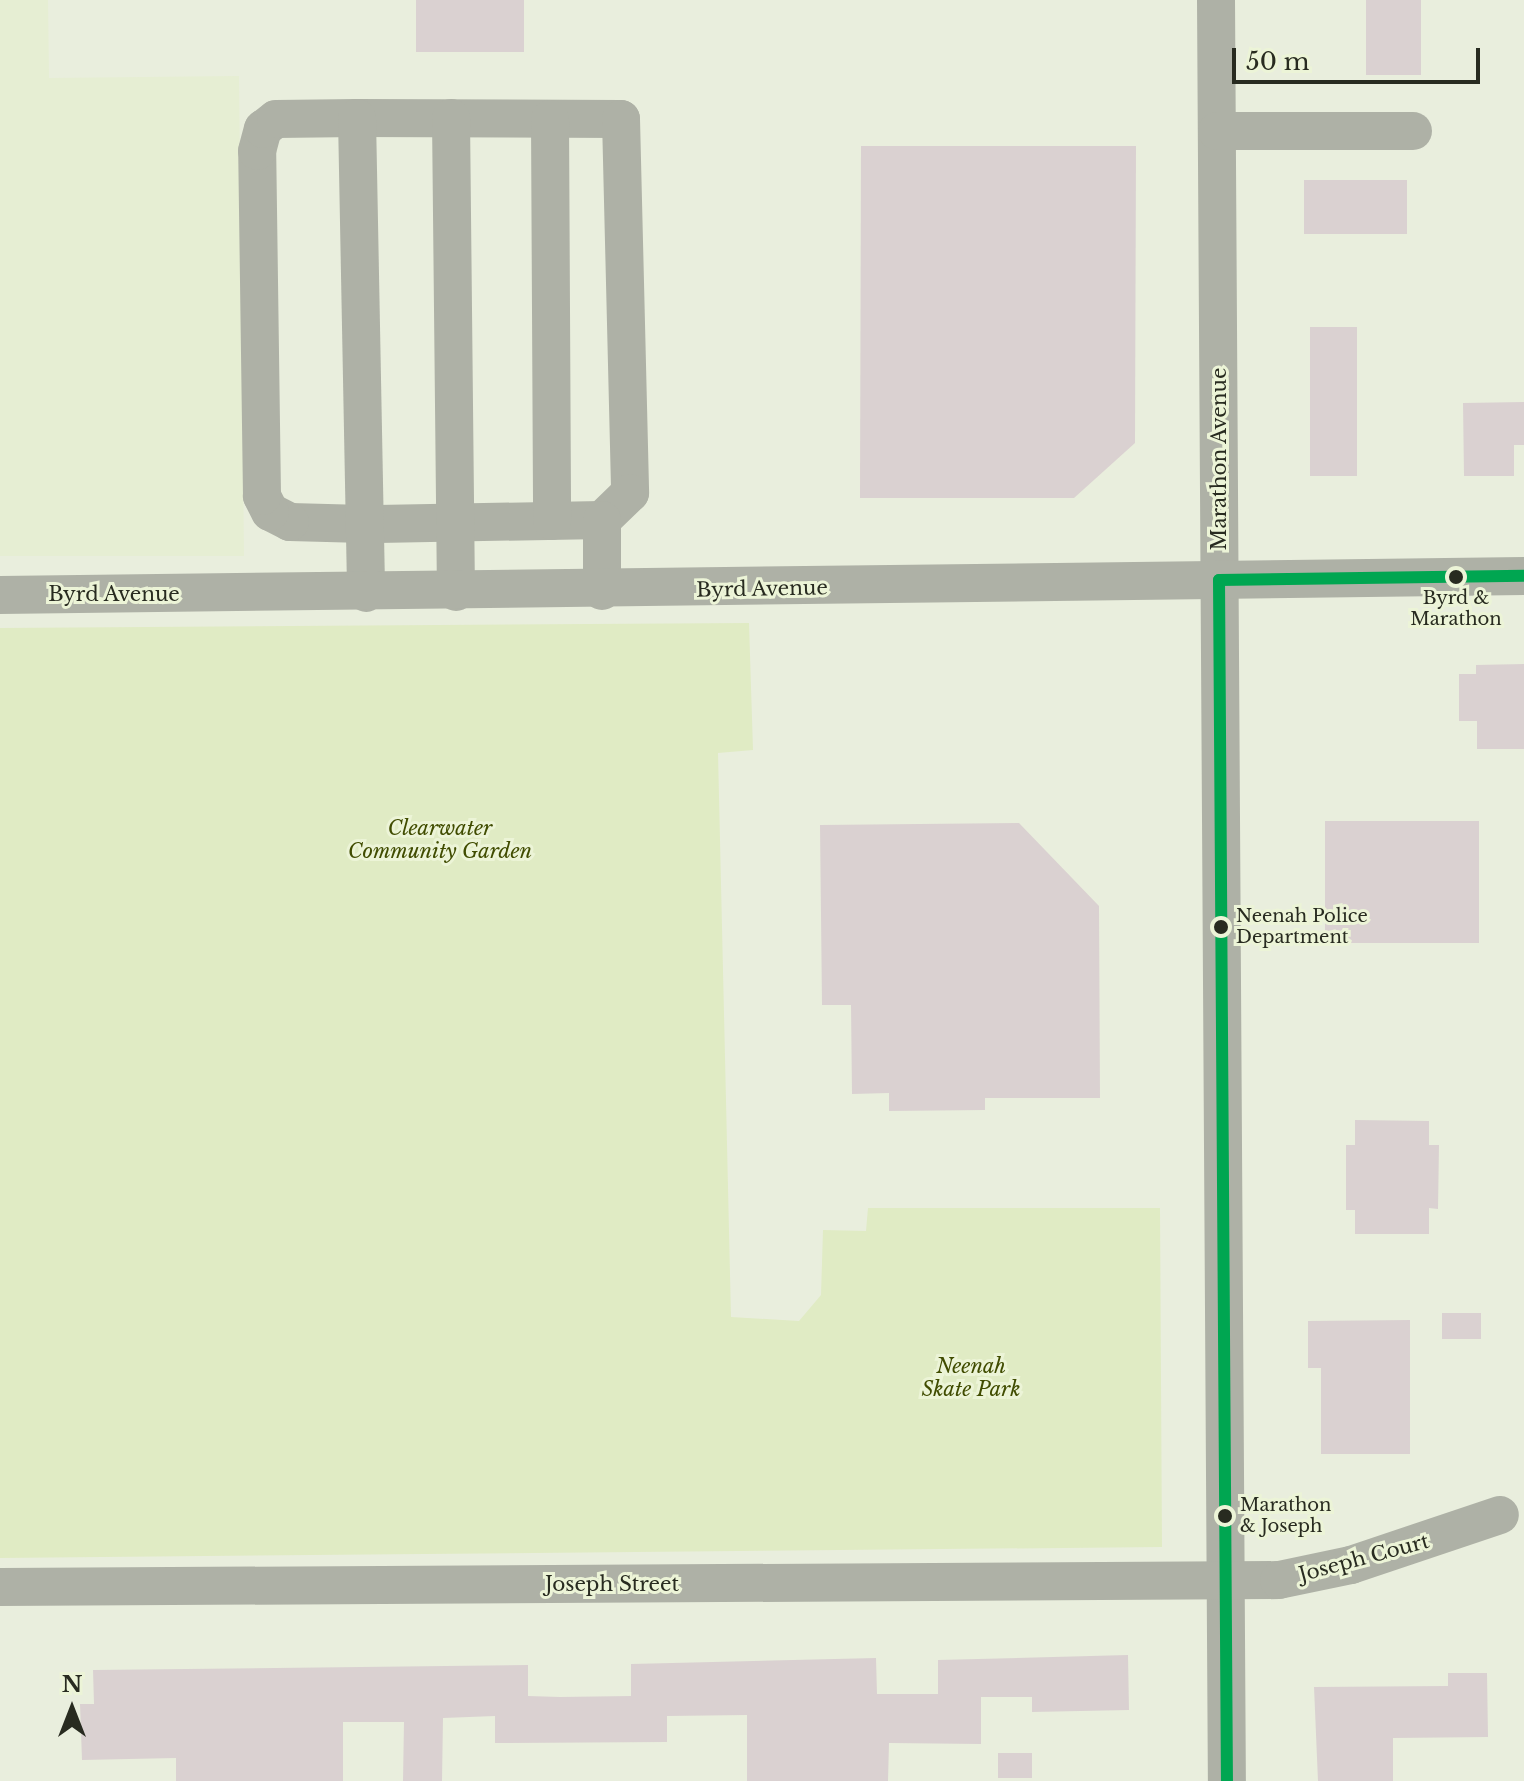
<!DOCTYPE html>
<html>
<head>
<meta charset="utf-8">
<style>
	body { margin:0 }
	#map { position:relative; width:1524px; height:1781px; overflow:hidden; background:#e9eedd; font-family:"Libre Baskerville",serif }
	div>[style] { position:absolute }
	.built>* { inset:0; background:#e6eed3 }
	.green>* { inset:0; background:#e0ebc4 }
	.building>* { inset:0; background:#dad1d1; transform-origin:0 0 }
	.minor>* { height:38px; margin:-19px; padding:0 19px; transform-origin:19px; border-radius:19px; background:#aeb1a6 }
	.bus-1>* { height:12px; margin:-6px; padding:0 6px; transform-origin:6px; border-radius:6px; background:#00a651 }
	.dots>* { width:22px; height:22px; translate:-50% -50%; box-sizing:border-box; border:4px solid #ecf4d7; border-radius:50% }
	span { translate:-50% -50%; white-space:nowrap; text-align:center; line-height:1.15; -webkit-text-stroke:6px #ecf4d7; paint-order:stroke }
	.bus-label { font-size:18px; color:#282b20 }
	.left { translate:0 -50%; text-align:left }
	.street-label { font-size:20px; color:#282b20 }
	.park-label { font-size:20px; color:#404c00; font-style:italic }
	.north { position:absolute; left:32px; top:1669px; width:80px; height:80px; -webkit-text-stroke:6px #ecf4d7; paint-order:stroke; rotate:0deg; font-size:22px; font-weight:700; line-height:32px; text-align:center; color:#282b20 }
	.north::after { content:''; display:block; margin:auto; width:28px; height:36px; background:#282b20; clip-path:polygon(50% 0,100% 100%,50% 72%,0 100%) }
	.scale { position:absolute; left:1232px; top:48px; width:248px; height:36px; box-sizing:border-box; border:4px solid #282b20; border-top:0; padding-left:10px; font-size:24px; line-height:28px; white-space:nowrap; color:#282b20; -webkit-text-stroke:6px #ecf4d7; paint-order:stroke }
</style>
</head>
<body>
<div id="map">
	<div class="built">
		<i style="clip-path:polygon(0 0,48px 0,49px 78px,239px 76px,244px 556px,0 556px)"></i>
	</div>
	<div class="green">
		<i style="clip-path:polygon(749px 623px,753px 750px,718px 753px,731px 1317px,799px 1321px,821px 1295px,823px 1230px,866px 1231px,868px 1208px,1160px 1208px,1162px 1547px,0 1558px,0 628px)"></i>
	</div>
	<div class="building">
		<i style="left:416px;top:0;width:108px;height:52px"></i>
		<i style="left:1366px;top:0;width:55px;height:75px"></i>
		<i style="clip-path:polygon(861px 146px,1136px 146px,1135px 443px,1074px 498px,860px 498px)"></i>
		<i style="left:1407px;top:180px;width:54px;height:103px;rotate:90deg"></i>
		<i style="left:1357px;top:327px;width:149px;height:47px;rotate:90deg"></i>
		<i style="clip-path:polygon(1524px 402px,1524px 445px,1514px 445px,1514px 476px,1464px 476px,1463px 403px)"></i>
		<i style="clip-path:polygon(1524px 664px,1524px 749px,1477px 749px,1477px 721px,1459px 721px,1459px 674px,1476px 674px,1476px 665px)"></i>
		<i style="left:1479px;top:821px;width:122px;height:154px;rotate:90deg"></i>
		<i style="clip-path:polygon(1019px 823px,1099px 906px,1100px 1098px,985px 1098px,985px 1110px,889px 1111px,889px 1093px,852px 1094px,851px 1005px,822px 1005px,820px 825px)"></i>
		<i style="clip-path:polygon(1355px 1120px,1429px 1121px,1429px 1145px,1439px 1145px,1438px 1209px,1429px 1208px,1429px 1234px,1355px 1234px,1355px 1210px,1346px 1210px,1346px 1145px,1355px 1145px)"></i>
		<i style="left:1442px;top:1313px;width:39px;height:26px"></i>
		<i style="clip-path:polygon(1410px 1320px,1410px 1454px,1321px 1454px,1321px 1368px,1308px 1368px,1308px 1321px)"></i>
		<i style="clip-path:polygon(1128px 1655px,1129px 1710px,1032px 1712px,1032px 1697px,981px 1697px,981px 1744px,889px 1743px,888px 1781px,747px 1781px,747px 1715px,667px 1716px,667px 1742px,495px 1743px,495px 1716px,443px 1718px,442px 1781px,403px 1781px,404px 1722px,343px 1722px,343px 1781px,176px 1781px,176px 1758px,82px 1760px,80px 1704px,94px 1704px,93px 1670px,528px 1665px,528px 1696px,560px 1697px,631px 1696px,631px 1664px,876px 1658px,877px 1694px,938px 1694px,938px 1660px)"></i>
		<i style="clip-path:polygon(1448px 1673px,1487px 1673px,1488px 1737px,1393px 1738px,1393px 1781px,1318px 1781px,1314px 1687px,1448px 1686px)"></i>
		<i style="left:998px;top:1753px;width:34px;height:25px"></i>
	</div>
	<div class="minor">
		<i style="left:1216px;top:0;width:1781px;rotate:89.65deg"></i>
		<i style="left:357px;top:118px;width:264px;rotate:0.2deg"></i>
		<i style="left:621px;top:119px;width:374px;rotate:88.6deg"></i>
		<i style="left:630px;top:493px;width:39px;rotate:136deg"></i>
		<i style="left:602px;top:520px;width:238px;rotate:179deg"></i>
		<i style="left:364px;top:524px;width:74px;rotate:-178.5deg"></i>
		<i style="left:290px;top:522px;width:22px;rotate:-153deg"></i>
		<i style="left:270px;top:512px;width:18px;rotate:-117deg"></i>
		<i style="left:262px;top:496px;width:345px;rotate:-90.8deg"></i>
		<i style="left:257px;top:151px;width:23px;rotate:-75deg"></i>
		<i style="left:263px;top:129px;width:16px;rotate:-38deg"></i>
		<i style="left:276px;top:119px;width:81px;rotate:-0.7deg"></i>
		<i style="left:357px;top:118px;width:475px;rotate:88.9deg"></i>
		<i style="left:451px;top:118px;width:474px;rotate:89.4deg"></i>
		<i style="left:550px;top:119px;width:402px;rotate:89.7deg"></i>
		<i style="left:1217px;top:131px;width:196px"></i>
		<i style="left:602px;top:520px;width:71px;rotate:90deg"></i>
		<i style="left:0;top:595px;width:1524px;rotate:-0.71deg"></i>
		<i style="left:0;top:1587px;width:1279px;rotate:-0.31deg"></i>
		<i style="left:1279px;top:1580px;width:74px;rotate:-11.8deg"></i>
		<i style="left:1351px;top:1565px;width:157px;rotate:-18.6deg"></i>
	</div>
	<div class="bus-1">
		<i style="left:1219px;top:580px;width:1201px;rotate:89.62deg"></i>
		<i style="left:1219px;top:580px;width:305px;rotate:-0.8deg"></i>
	</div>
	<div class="dots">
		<i style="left:1456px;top:577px;background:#282b20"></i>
		<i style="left:1221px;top:927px;background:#282b20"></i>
		<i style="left:1225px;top:1516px;background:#282b20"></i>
	</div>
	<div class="bus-label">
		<span style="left:1456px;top:609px">Byrd &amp;<br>Marathon</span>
		<span class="left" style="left:1236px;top:927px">Neenah Police<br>Department</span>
		<span class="left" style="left:1240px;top:1516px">Marathon<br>&amp; Joseph</span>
	</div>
	<div class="street-label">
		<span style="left:1219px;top:459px;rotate:-90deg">Marathon Avenue</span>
		<span style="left:762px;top:589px;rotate:-1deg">Byrd Avenue</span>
		<span style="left:114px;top:594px">Byrd Avenue</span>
		<span style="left:1364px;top:1558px;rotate:-15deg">Joseph Court</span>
		<span style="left:612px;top:1584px">Joseph Street</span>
	</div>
	<div class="park-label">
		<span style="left:440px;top:840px">Clearwater<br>Community Garden</span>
		<span style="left:971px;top:1378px">Neenah<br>Skate Park</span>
	</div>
	<div class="north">N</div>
	<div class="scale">50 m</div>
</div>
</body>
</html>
